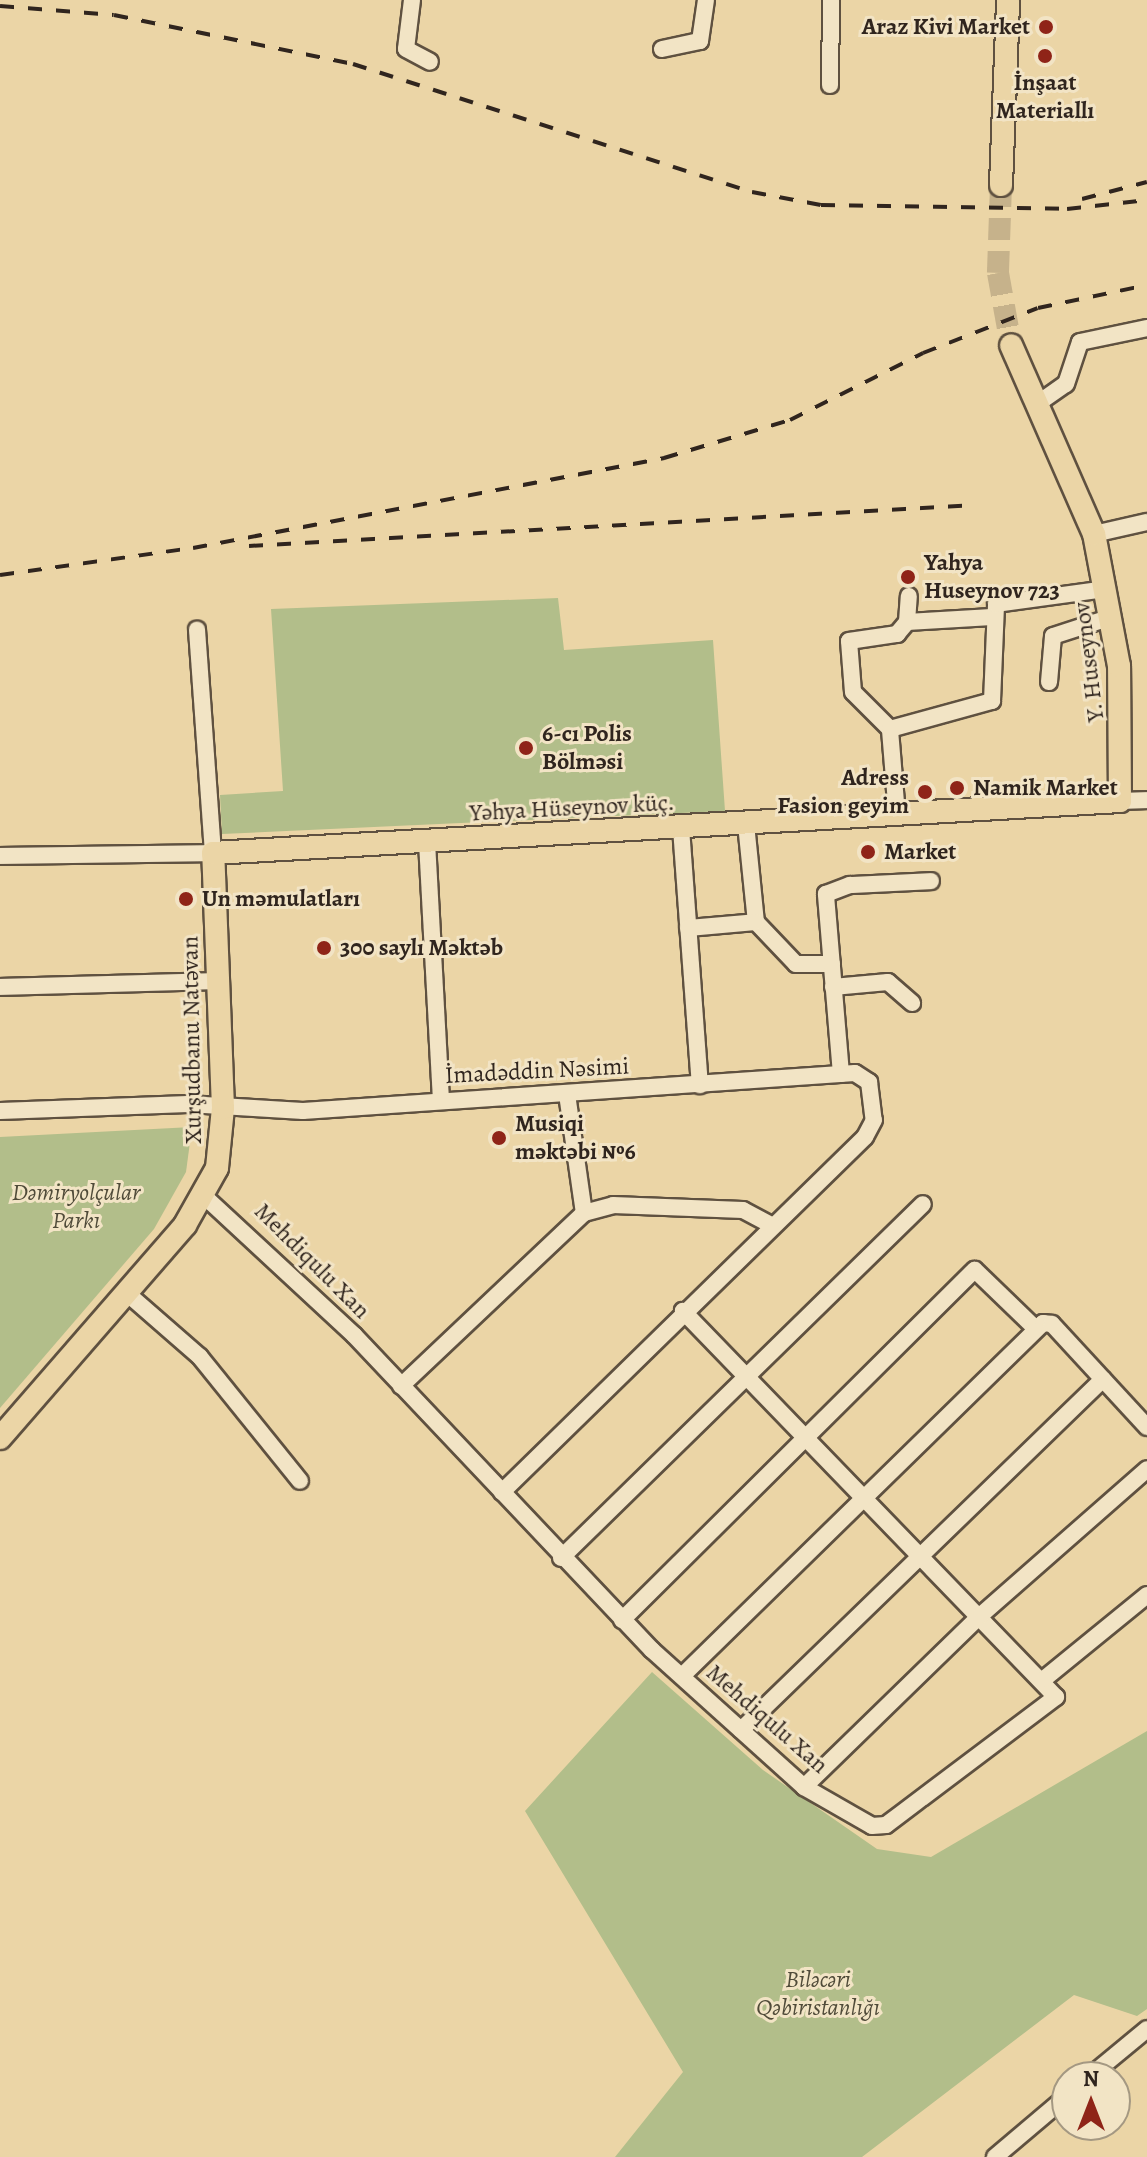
<!DOCTYPE html>
<html>
<head>
<meta charset="utf-8">
<style>
	body { margin:0 }
	#map { position:relative; width:1147px; height:2157px; overflow:hidden; background:#ebd5a6; font-family:Alegreya,serif }
	div>[style] { position:absolute }
	.green>* { inset:0; background:#b2be8a }
	.major-tunnel>* { height:22px; margin-top:-11px; transform-origin:0; background:repeating-linear-gradient(90deg,#c6b28b 0 22px,transparent 0 33px) }
	.roads { filter:drop-shadow(2px 0 #5f5140) drop-shadow(-2px 0 #5f5140) drop-shadow(0 2px #5f5140) drop-shadow(0 -2px #5f5140) }
	.minor>* { height:16px; margin:-8px; padding:0 8px; transform-origin:8px; border-radius:8px; background:#f2e4c5 }
	.major>* { height:22px; margin:-11px; padding:0 11px; transform-origin:11px; border-radius:11px; background:#ebd5a6 }
	.rail>* { height:4px; margin-top:-2px; transform-origin:0; background:repeating-linear-gradient(90deg,#30251e 0 14px,transparent 0 28px) }
	.dots>* { width:22px; height:22px; translate:-50% -50%; box-sizing:border-box; border:4px solid #f2e4c5; border-radius:50% }
	span { translate:-50% -50%; white-space:nowrap; text-align:center; line-height:1.15; -webkit-text-stroke:6px #f2e4c5; paint-order:stroke }
	.poi-label { font-size:24px; color:#30251e; font-weight:700 }
	.right { translate:-100% -50%; text-align:right }
	.left { translate:0 -50%; text-align:left }
	.street-label { font-size:24px; color:#30251e }
	.park-label { font-size:24px; color:#504b39; font-style:italic }
	.north { position:absolute; left:1051px; top:2061px; width:80px; height:80px; box-sizing:border-box; background:#f2e4c5; border:2px solid #a49882; border-radius:50%; rotate:0deg; font-size:22px; font-weight:700; line-height:32px; text-align:center; color:#30251e }
	.north::after { content:''; display:block; margin:auto; width:28px; height:36px; background:#8f2418; clip-path:polygon(50% 0,100% 100%,50% 72%,0 100%) }
</style>
</head>
<body>
<div id="map">
	<div class="green">
		<i style="clip-path:polygon(558px 598px,564px 650px,713px 640px,725px 811px,222px 834px,220px 795px,283px 791px,271px 609px)"></i>
		<i style="clip-path:polygon(192px 1127px,186px 1172px,154px 1229px,0 1408px,0 1137px)"></i>
		<i style="clip-path:polygon(652px 1672px,763px 1770px,877px 1849px,931px 1857px,1147px 1731px,1147px 2009px,1137px 2016px,1074px 1995px,862px 2157px,615px 2157px,683px 2072px,525px 1811px)"></i>
	</div>
	<div class="major-tunnel">
		<i style="left:1001px;top:185px;width:88px;rotate:92deg"></i>
		<i style="left:998px;top:273px;width:73px;rotate:79.8deg"></i>
	</div>
	<div class="roads">
		<div class="minor">
			<i style="left:412px;top:0;width:49px;rotate:97deg"></i>
			<i style="left:406px;top:49px;width:27px;rotate:28deg"></i>
			<i style="left:662px;top:49px;width:39px;rotate:-12deg"></i>
			<i style="left:700px;top:41px;width:41px;rotate:-81.7deg"></i>
			<i style="left:830px;top:85px;width:85px;rotate:-89.3deg"></i>
			<i style="left:1037px;top:404px;width:35px;rotate:-35deg"></i>
			<i style="left:1066px;top:384px;width:44px;rotate:-71.6deg"></i>
			<i style="left:1080px;top:342px;width:68px;rotate:-11.8deg"></i>
			<i style="left:1094px;top:534px;width:54px;rotate:-12.8deg"></i>
			<i style="left:907px;top:622px;width:85px;rotate:-3.4deg"></i>
			<i style="left:1049px;top:682px;width:46px;rotate:-85deg"></i>
			<i style="left:1053px;top:636px;width:62px;rotate:-17.9deg"></i>
			<i style="left:890px;top:729px;width:52px;rotate:-135deg"></i>
			<i style="left:853px;top:692px;width:51px;rotate:-94.5deg"></i>
			<i style="left:849px;top:641px;width:49px;rotate:-8.3deg"></i>
			<i style="left:897px;top:634px;width:16px;rotate:-50deg"></i>
			<i style="left:907px;top:622px;width:26px;rotate:-86deg"></i>
			<i style="left:1120px;top:801px;width:27px;rotate:-2deg"></i>
			<i style="left:897px;top:815px;width:86px;rotate:-94.7deg"></i>
			<i style="left:890px;top:729px;width:106px;rotate:-15.4deg"></i>
			<i style="left:992px;top:701px;width:97px;rotate:-87.6deg"></i>
			<i style="left:996px;top:604px;width:111px;rotate:-7.8deg"></i>
			<i style="left:746px;top:824px;width:99px;rotate:84.2deg"></i>
			<i style="left:756px;top:922px;width:58px;rotate:46.4deg"></i>
			<i style="left:796px;top:964px;width:36px"></i>
			<i style="left:681px;top:828px;width:258px;rotate:85.8deg"></i>
			<i style="left:427px;top:842px;width:258px;rotate:86.9deg"></i>
			<i style="left:0;top:856px;width:213px;rotate:-0.8deg"></i>
			<i style="left:213px;top:853px;width:224px;rotate:-94.1deg"></i>
			<i style="left:688px;top:928px;width:68px;rotate:-5deg"></i>
			<i style="left:0;top:987px;width:220px;rotate:-1.6deg"></i>
			<i style="left:833px;top:987px;width:55px;rotate:-5.2deg"></i>
			<i style="left:888px;top:982px;width:32px;rotate:41deg"></i>
			<i style="left:841px;top:1074px;width:181px;rotate:-94.8deg"></i>
			<i style="left:826px;top:894px;width:26px;rotate:-21deg"></i>
			<i style="left:850px;top:885px;width:81px;rotate:-2.8deg"></i>
			<i style="left:567px;top:1094px;width:120px;rotate:81.9deg"></i>
			<i style="left:0;top:1111px;width:188px;rotate:-2.1deg"></i>
			<i style="left:188px;top:1104px;width:115px;rotate:3.5deg"></i>
			<i style="left:303px;top:1111px;width:553px;rotate:-3.94deg"></i>
			<i style="left:855px;top:1073px;width:17px;rotate:33deg"></i>
			<i style="left:869px;top:1082px;width:38px;rotate:83deg"></i>
			<i style="left:874px;top:1120px;width:19px;rotate:118deg"></i>
			<i style="left:865px;top:1137px;width:508px;rotate:135.64deg"></i>
			<i style="left:204px;top:1196px;width:205px;rotate:42.8deg"></i>
			<i style="left:354px;top:1335px;width:434px;rotate:46.6deg"></i>
			<i style="left:652px;top:1650px;width:205px;rotate:42deg"></i>
			<i style="left:804px;top:1787px;width:78px;rotate:29.8deg"></i>
			<i style="left:872px;top:1826px;width:14px;rotate:-4deg"></i>
			<i style="left:886px;top:1825px;width:213px;rotate:-37deg"></i>
			<i style="left:1056px;top:1697px;width:537px;rotate:-134.02deg"></i>
			<i style="left:129px;top:1295px;width:94px;rotate:41.1deg"></i>
			<i style="left:200px;top:1357px;width:159px;rotate:51.1deg"></i>
			<i style="left:401px;top:1386px;width:252px;rotate:-43.4deg"></i>
			<i style="left:584px;top:1213px;width:30px;rotate:-15deg"></i>
			<i style="left:613px;top:1205px;width:130px;rotate:2.2deg"></i>
			<i style="left:743px;top:1210px;width:34px;rotate:28deg"></i>
			<i style="left:561px;top:1558px;width:506px;rotate:-44.36deg"></i>
			<i style="left:622px;top:1620px;width:497px;rotate:-44.8deg"></i>
			<i style="left:975px;top:1270px;width:83px;rotate:44deg"></i>
			<i style="left:682px;top:1676px;width:505px;rotate:-44.36deg"></i>
			<i style="left:1043px;top:1323px;width:9px;rotate:6deg"></i>
			<i style="left:1052px;top:1324px;width:140px;rotate:47.3deg"></i>
			<i style="left:1044px;top:1679px;width:133px;rotate:-39.2deg"></i>
			<i style="left:741px;top:1730px;width:504px;rotate:-44.12deg"></i>
			<i style="left:804px;top:1787px;width:247px;rotate:-44.2deg"></i>
			<i style="left:981px;top:1615px;width:221px;rotate:-41.3deg"></i>
			<i style="left:1089px;top:2077px;width:75px;rotate:-39.6deg"></i>
			<i style="left:995px;top:2157px;width:94px;rotate:-40.3deg"></i>
		</div>
		<div class="major">
			<i style="left:1001px;top:185px;width:185px;rotate:-87.8deg"></i>
			<i style="left:0;top:1438px;width:282px;rotate:-49deg"></i>
			<i style="left:185px;top:1225px;width:65px;rotate:-60.7deg"></i>
			<i style="left:217px;top:1168px;width:60px;rotate:-84.3deg"></i>
			<i style="left:223px;top:1108px;width:255px;rotate:-92.2deg"></i>
			<i style="left:213px;top:853px;width:908px;rotate:-3.28deg"></i>
			<i style="left:1120px;top:801px;width:135px;rotate:-90.4deg"></i>
			<i style="left:1119px;top:666px;width:134px;rotate:-100.7deg"></i>
			<i style="left:1094px;top:534px;width:206px;rotate:-113.7deg"></i>
		</div>
	</div>
	<div class="rail">
		<i style="left:0;top:6px;width:114px;rotate:4.5deg"></i>
		<i style="left:114px;top:15px;width:244px;rotate:11.6deg"></i>
		<i style="left:353px;top:64px;width:419px;rotate:17.8deg"></i>
		<i style="left:752px;top:192px;width:70px;rotate:10.7deg"></i>
		<i style="left:821px;top:205px;width:246px;rotate:0.9deg"></i>
		<i style="left:1067px;top:209px;width:81px;rotate:-6.4deg"></i>
		<i style="left:1082px;top:199px;width:67px;rotate:-14.7deg"></i>
		<i style="left:249px;top:546px;width:728px;rotate:-3.23deg"></i>
		<i style="left:0;top:575px;width:195px;rotate:-8deg"></i>
		<i style="left:193px;top:548px;width:480px;rotate:-10.8deg"></i>
		<i style="left:664px;top:458px;width:132px;rotate:-16.8deg"></i>
		<i style="left:790px;top:420px;width:149px;rotate:-26.7deg"></i>
		<i style="left:923px;top:353px;width:123px;rotate:-21.4deg"></i>
		<i style="left:1038px;top:308px;width:111px;rotate:-11.9deg"></i>
	</div>
	<div class="dots">
		<i style="left:1046px;top:27px;background:#8f2418"></i>
		<i style="left:1045px;top:56px;background:#8f2418"></i>
		<i style="left:908px;top:577px;background:#8f2418"></i>
		<i style="left:526px;top:748px;background:#8f2418"></i>
		<i style="left:957px;top:788px;background:#8f2418"></i>
		<i style="left:925px;top:792px;background:#8f2418"></i>
		<i style="left:868px;top:852px;background:#8f2418"></i>
		<i style="left:186px;top:899px;background:#8f2418"></i>
		<i style="left:324px;top:948px;background:#8f2418"></i>
		<i style="left:499px;top:1138px;background:#8f2418"></i>
	</div>
	<div class="poi-label">
		<span class="right" style="left:1030px;top:27px">Araz Kivi Market</span>
		<span style="left:1045px;top:97px">İnşaat<br>Materiallı</span>
		<span class="left" style="left:924px;top:577px">Yahya<br>Huseynov 723</span>
		<span class="left" style="left:542px;top:748px">6-cı Polis<br>Bölməsi</span>
		<span class="right" style="left:909px;top:792px">Adress<br>Fasion geyim</span>
		<span class="left" style="left:973px;top:788px">Namik Market</span>
		<span class="left" style="left:884px;top:852px">Market</span>
		<span class="left" style="left:202px;top:899px">Un məmulatları</span>
		<span class="left" style="left:340px;top:948px">300 saylı Məktəb</span>
		<span class="left" style="left:515px;top:1138px">Musiqi<br>məktəbi №6</span>
	</div>
	<div class="street-label">
		<span style="left:1089px;top:662px;rotate:-97deg">Y. Huseynov</span>
		<span style="left:572px;top:808px;rotate:-3deg">Yəhya Hüseynov küç.</span>
		<span style="left:192px;top:1040px;rotate:-91deg">Xurşudbanu Natəvan</span>
		<span style="left:537px;top:1071px;rotate:-3deg">İmadəddin Nəsimi</span>
		<span style="left:312px;top:1261px;rotate:45deg">Mehdiqulu Xan</span>
		<span style="left:767px;top:1719px;rotate:41deg">Mehdiqulu Xan</span>
	</div>
	<div class="park-label">
		<span style="left:76px;top:1207px">Dəmiryolçular<br>Parkı</span>
		<span style="left:818px;top:1994px">Biləcəri<br>Qəbiristanlığı</span>
	</div>
	<div class="north">N</div>
</div>
</body>
</html>
